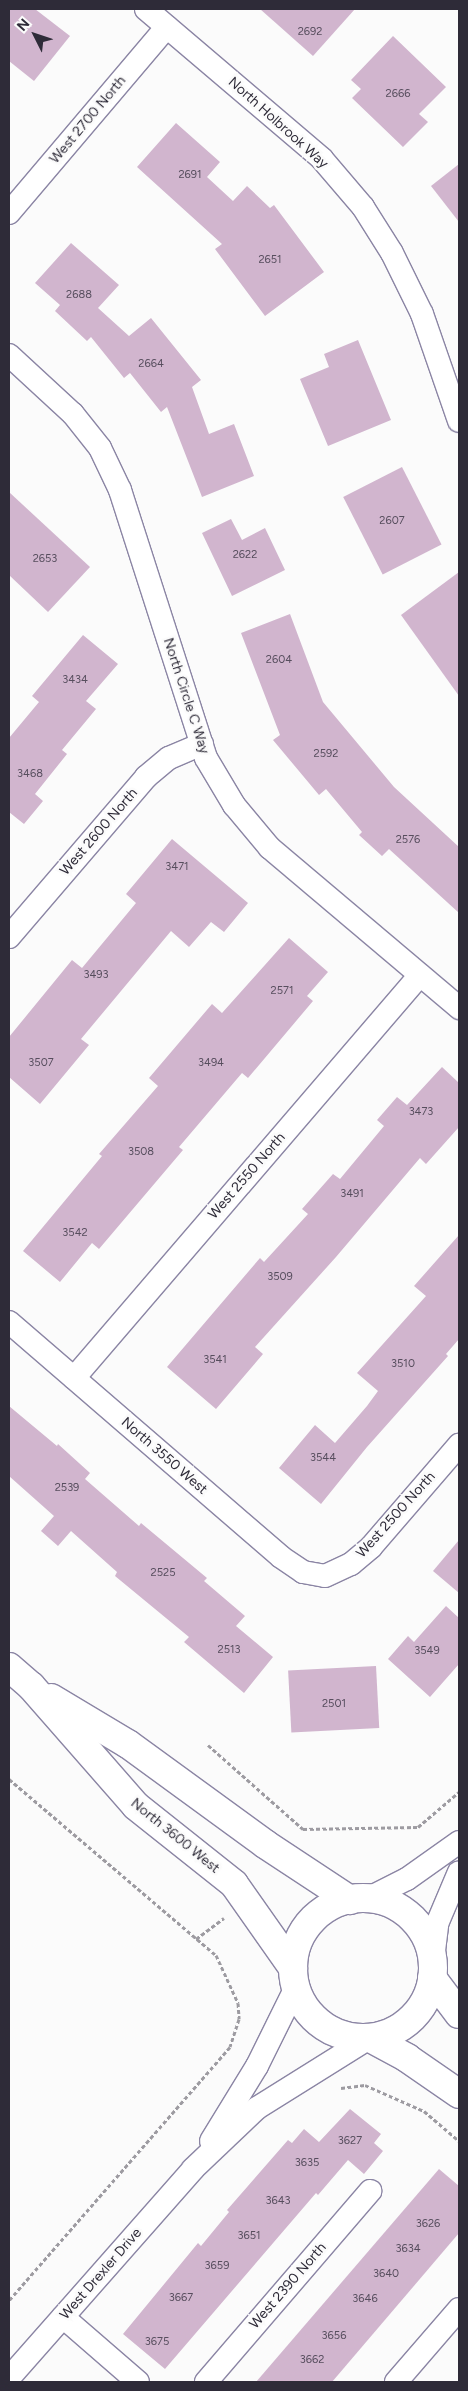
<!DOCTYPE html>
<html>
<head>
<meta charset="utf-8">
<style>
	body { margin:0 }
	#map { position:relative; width:468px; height:2391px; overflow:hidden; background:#fbfbfb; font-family:Figtree,sans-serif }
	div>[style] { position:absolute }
	.building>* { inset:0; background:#d1b5ce; transform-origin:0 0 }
	.path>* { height:3px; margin-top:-1.5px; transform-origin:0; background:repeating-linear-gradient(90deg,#9d9ba1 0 4px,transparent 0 6.5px) }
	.roads { filter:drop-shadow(1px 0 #8b85a4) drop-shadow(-1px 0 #8b85a4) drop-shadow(0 1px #8b85a4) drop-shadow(0 -1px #8b85a4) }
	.street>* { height:22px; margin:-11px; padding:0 11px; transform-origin:11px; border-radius:11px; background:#fff }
	.secondary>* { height:28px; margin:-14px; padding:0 14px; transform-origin:14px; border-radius:14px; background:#fff }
	.secondary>.ring { margin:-14px; padding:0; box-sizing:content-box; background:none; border:28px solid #fff; border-radius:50% }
	span { translate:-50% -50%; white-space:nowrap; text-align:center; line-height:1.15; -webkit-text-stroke:5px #fbfbfb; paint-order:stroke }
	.number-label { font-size:11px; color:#574e5e }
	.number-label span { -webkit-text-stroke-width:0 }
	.street-label { font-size:14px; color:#2e2b38 }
	.frame { position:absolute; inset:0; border:10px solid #2e2b38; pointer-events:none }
	.north { position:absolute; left:10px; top:10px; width:50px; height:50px; -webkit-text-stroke:4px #fbfbfb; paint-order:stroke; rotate:311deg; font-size:14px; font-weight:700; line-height:20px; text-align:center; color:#2e2b38 }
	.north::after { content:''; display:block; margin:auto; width:18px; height:22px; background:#2e2b38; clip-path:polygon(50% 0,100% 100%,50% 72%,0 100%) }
</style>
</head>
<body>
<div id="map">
	<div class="building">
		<i style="clip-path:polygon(9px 9px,35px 9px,70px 36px,34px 81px,9px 61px)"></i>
		<i style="clip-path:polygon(260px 9px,355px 9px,313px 56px)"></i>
		<i style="clip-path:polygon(393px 36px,446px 87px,419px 114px,428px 122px,403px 147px,352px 98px,361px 89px,351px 80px)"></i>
		<i style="clip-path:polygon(176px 123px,220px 162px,207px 177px,233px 201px,247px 186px,270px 208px,274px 205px,324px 272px,265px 316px,215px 249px,222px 244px,137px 167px)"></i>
		<i style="clip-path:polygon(459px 164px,459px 222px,431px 186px)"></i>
		<i style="clip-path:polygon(71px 243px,119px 285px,98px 308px,129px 336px,151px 318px,201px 380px,192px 387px,209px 434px,234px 424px,254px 476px,202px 497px,167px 407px,161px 412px,130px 373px,124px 378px,91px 337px,87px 341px,55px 311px,60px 305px,35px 283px)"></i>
		<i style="clip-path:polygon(358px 340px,391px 420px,328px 446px,300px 379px,329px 367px,324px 354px)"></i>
		<i style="left:402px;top:467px;width:87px;height:66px;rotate:63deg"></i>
		<i style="clip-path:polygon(9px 492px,90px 567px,48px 612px,9px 575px)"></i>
		<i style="clip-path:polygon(231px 519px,242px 540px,265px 528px,285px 570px,232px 596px,202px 533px)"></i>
		<i style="clip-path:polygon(459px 572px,459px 696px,401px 615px)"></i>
		<i style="clip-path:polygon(290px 614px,323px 702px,394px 787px,459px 847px,459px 913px,389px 849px,382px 856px,359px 835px,362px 832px,326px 789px,319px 795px,273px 740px,280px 735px,241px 633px)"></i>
		<i style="clip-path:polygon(83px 635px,118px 664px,86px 701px,96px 709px,62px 750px,67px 754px,35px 794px,43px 801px,24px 824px,9px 812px,9px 738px,39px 702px,32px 696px)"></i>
		<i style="clip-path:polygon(172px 839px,248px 903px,224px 932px,211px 922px,189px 947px,171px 931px,81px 1039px,89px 1045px,40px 1104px,9px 1077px,9px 1037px,72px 960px,82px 968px,136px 903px,126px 894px)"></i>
		<i style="clip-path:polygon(289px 938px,328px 972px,307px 996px,313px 1001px,248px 1078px,242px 1073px,179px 1147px,183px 1150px,99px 1249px,92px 1243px,60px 1282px,23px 1251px,102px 1156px,99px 1154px,158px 1086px,149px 1078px,212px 1004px,222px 1013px)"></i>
		<i style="clip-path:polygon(442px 1067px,459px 1083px,459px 1127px,426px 1164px,420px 1158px,336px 1257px,255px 1347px,263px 1354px,216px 1409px,167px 1367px,260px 1258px,264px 1262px,308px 1214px,302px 1209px,333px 1174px,340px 1179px,384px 1126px,377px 1120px,397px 1097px,407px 1105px)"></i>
		<i style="clip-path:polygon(459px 1235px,459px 1339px,446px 1354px,448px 1356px,367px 1447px,321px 1504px,279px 1468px,315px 1425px,335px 1443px,367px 1406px,378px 1391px,357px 1373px,426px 1296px,414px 1286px)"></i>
		<i style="clip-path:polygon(9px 1406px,57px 1446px,58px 1444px,90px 1473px,85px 1479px,139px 1526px,141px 1523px,207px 1578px,204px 1581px,245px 1616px,236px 1626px,273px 1657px,244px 1693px,184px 1642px,189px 1637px,115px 1576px,117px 1572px,71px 1531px,58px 1546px,41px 1531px,54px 1516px,9px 1476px)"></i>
		<i style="clip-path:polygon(459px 1540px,459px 1593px,433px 1571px)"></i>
		<i style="clip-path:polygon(446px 1606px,459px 1618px,459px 1664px,430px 1697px,388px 1659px,408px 1636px,414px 1642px)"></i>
		<i style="left:376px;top:1666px;width:62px;height:88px;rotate:87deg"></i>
		<i style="clip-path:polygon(350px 2109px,381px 2134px,374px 2143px,383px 2151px,364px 2174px,348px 2160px,318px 2195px,316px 2193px,165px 2369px,123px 2334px,198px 2243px,201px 2246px,229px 2212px,227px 2210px,288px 2140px,292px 2143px,304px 2129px,319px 2142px)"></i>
		<i style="clip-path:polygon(439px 2169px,459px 2186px,459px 2233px,419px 2280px,332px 2382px,256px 2382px)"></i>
	</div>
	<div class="path">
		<i style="left:208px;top:1745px;width:127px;rotate:41.5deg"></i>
		<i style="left:303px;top:1829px;width:115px;rotate:-1deg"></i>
		<i style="left:418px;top:1827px;width:54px;rotate:-40.5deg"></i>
		<i style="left:9px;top:1779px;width:272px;rotate:40.4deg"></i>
		<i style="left:216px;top:1955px;width:53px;rotate:65.4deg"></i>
		<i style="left:238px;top:2003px;width:16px;rotate:86deg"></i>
		<i style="left:239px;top:2019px;width:29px;rotate:108deg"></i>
		<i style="left:230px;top:2047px;width:336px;rotate:131.1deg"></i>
		<i style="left:196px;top:1939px;width:35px;rotate:-37deg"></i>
		<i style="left:341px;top:2088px;width:24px;rotate:-7deg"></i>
		<i style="left:365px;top:2085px;width:64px;rotate:23.8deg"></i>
		<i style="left:424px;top:2111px;width:46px;rotate:40.6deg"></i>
	</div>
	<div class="roads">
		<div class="street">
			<i style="left:146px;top:9px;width:231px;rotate:40.4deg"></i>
			<i style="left:322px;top:159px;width:63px;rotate:49.5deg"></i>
			<i style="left:363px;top:207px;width:54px;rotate:57.8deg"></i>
			<i style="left:392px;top:253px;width:68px;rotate:63.8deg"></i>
			<i style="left:422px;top:314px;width:113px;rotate:70.9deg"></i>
			<i style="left:9px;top:213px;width:244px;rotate:-49.7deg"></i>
			<i style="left:9px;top:355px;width:87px;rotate:42.7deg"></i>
			<i style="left:73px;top:414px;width:43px;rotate:51.5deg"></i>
			<i style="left:100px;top:448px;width:47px;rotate:64.5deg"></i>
			<i style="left:120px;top:490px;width:281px;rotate:72.2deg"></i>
			<i style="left:206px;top:758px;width:55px;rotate:59.2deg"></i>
			<i style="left:234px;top:805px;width:56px;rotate:50.1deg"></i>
			<i style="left:270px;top:848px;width:248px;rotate:40.2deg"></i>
			<i style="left:9px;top:937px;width:211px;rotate:-49.4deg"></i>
			<i style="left:146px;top:777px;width:30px;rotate:-40deg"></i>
			<i style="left:169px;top:758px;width:36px;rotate:-23deg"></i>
			<i style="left:9px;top:1322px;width:359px;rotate:40.8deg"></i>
			<i style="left:281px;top:1557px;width:27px;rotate:34deg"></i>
			<i style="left:303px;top:1572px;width:22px;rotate:10deg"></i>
			<i style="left:325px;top:1576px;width:29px;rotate:-25deg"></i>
			<i style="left:351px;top:1564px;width:26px;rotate:-40deg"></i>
			<i style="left:371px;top:1547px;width:135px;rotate:-49.2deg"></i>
			<i style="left:74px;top:1378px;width:531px;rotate:-49.35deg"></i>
			<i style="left:369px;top:1898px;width:42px;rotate:-26.6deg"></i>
			<i style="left:407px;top:1879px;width:64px;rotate:-35.4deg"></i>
			<i style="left:433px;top:1959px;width:35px;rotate:-83deg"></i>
			<i style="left:437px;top:1924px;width:56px;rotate:-67.1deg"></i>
			<i style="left:211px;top:2141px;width:88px;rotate:-58.5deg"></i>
			<i style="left:257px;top:2066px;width:88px;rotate:-63.7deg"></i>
			<i style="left:63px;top:2317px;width:99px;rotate:40.9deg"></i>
			<i style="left:9px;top:2378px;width:278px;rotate:-48.6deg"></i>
			<i style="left:193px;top:2169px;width:88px;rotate:-43.6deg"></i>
			<i style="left:257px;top:2108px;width:128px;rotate:-32deg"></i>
			<i style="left:206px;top:2382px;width:252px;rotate:-49.3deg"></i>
			<i style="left:396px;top:2382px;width:96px;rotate:-49.2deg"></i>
		</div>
		<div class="secondary">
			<i style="left:9px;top:1667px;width:29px;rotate:41deg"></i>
			<i style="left:31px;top:1686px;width:159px;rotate:48.8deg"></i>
			<i style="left:136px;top:1806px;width:125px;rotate:38.5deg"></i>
			<i style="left:234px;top:1884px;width:103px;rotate:54.9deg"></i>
			<i style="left:51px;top:1698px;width:90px;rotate:30.9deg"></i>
			<i style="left:128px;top:1744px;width:170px;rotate:36.1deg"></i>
			<i style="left:265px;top:1844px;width:102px;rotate:33.4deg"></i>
			<i class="ring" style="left:293px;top:1898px;width:112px;height:112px"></i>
			<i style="left:432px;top:1978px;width:45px;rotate:53.1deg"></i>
			<i style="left:372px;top:2039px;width:40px;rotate:28deg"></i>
			<i style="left:407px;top:2058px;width:63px;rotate:34.7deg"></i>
		</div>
	</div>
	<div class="number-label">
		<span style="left:310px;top:32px">2692</span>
		<span style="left:398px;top:94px">2666</span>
		<span style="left:190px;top:175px">2691</span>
		<span style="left:270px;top:260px">2651</span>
		<span style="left:79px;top:295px">2688</span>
		<span style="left:151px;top:364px">2664</span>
		<span style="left:392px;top:521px">2607</span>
		<span style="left:245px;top:555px">2622</span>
		<span style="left:45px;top:559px">2653</span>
		<span style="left:279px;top:660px">2604</span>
		<span style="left:75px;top:680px">3434</span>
		<span style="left:326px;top:754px">2592</span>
		<span style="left:30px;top:774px">3468</span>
		<span style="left:408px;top:840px">2576</span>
		<span style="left:177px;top:867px">3471</span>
		<span style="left:96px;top:975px">3493</span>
		<span style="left:282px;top:991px">2571</span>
		<span style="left:41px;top:1063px">3507</span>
		<span style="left:211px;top:1063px">3494</span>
		<span style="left:421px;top:1112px">3473</span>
		<span style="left:141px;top:1152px">3508</span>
		<span style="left:352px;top:1194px">3491</span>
		<span style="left:75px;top:1233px">3542</span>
		<span style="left:280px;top:1277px">3509</span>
		<span style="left:215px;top:1360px">3541</span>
		<span style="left:403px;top:1364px">3510</span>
		<span style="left:323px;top:1458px">3544</span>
		<span style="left:67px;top:1488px">2539</span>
		<span style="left:163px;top:1573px">2525</span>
		<span style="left:229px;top:1650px">2513</span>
		<span style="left:427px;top:1651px">3549</span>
		<span style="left:334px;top:1704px">2501</span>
		<span style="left:350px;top:2141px">3627</span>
		<span style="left:307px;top:2163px">3635</span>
		<span style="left:278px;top:2201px">3643</span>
		<span style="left:428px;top:2224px">3626</span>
		<span style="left:249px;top:2236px">3651</span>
		<span style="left:408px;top:2249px">3634</span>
		<span style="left:217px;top:2266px">3659</span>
		<span style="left:386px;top:2274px">3640</span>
		<span style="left:181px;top:2298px">3667</span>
		<span style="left:365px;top:2299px">3646</span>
		<span style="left:334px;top:2336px">3656</span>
		<span style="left:157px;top:2342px">3675</span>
		<span style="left:312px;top:2360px">3662</span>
	</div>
	<div class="street-label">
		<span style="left:88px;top:120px;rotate:-50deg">West 2700 North</span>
		<span style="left:278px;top:123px;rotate:42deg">North Holbrook Way</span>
		<span style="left:186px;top:696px;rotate:72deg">North Circle C Way</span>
		<span style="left:99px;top:832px;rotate:-49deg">West 2600 North</span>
		<span style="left:247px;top:1176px;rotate:-49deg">West 2550 North</span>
		<span style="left:164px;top:1456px;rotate:41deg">North 3550 West</span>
		<span style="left:396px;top:1515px;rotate:-48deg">West 2500 North</span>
		<span style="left:175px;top:1836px;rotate:39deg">North 3600 West</span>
		<span style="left:101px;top:2274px;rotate:-49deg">West Drexler Drive</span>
		<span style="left:288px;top:2286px;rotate:-49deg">West 2390 North</span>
	</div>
	<div class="frame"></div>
	<div class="north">N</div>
</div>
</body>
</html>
